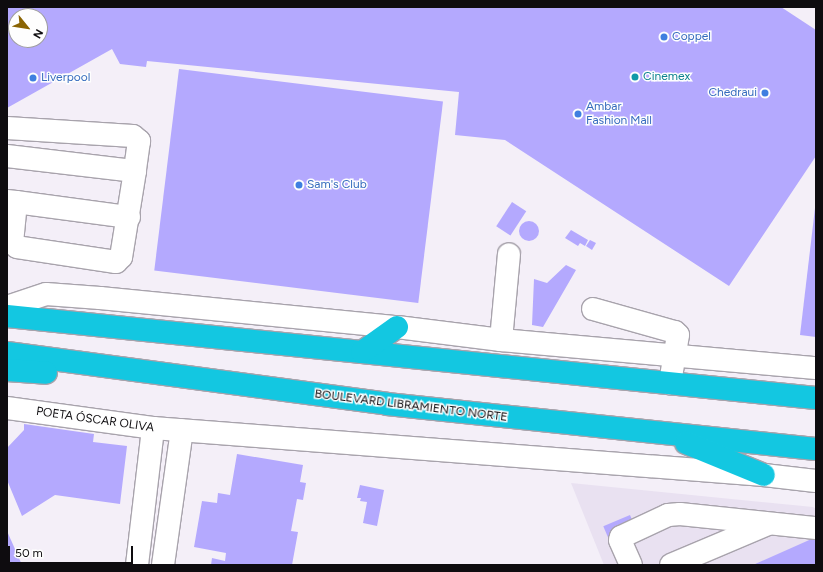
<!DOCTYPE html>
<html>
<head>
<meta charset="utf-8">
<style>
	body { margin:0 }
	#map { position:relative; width:823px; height:572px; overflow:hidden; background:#f4eff8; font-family:Figtree,sans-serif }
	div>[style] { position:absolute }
	.built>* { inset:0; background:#e9e1f1 }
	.building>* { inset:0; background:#b4a9fe; transform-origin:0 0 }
	.round { border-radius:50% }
	.roads { filter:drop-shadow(1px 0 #a8a3ac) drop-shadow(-1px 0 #a8a3ac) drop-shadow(0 1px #a8a3ac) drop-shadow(0 -1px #a8a3ac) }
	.minor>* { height:22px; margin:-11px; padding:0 11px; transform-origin:11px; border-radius:11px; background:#fff }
	.highway>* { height:22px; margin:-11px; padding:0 11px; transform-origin:11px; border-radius:11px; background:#13c7e1 }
	.dots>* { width:11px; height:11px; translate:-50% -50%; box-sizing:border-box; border:2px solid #fefefe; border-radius:50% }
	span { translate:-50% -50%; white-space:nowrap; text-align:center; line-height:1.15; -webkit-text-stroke:3px #fefefe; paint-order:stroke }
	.shop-label { font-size:12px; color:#366cbe }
	.left { translate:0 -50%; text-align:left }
	.right { translate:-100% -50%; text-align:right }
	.culture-label { font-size:12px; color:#0d838f }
	.street-label { font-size:12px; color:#0e0c0f }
	.frame { position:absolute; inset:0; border:8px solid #0e0c0f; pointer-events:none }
	.north { position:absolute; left:8px; top:8px; width:40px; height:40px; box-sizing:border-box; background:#fefefe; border:1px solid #9e9d9e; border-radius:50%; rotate:120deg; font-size:11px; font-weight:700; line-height:16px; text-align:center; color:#0e0c0f }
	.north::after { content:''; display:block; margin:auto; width:14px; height:18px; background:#8a6403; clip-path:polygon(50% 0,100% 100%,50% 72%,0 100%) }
	.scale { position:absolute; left:8px; top:546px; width:125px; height:18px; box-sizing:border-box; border:2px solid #0e0c0f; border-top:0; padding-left:5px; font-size:12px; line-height:14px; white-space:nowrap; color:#0e0c0f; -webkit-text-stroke:3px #fefefe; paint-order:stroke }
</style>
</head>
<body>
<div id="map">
	<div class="built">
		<i style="clip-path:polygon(571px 483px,813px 507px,816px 509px,816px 565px,604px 565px)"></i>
	</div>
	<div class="building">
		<i style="clip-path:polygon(evenodd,7px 7px,781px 7px,816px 30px,816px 156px,729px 286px,505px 140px,455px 135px,459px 92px,147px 61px,146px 67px,120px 64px,112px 49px,7px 108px,7px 7px,16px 16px,40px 16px,40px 40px,16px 40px,16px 16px)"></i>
		<i style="left:179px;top:69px;width:266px;height:203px;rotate:7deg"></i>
		<i style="left:512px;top:202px;width:17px;height:29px;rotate:33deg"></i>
		<i style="clip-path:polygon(815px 208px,816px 208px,816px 337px,800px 335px)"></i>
		<i class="round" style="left:519px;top:221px;width:20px;height:20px"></i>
		<i style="clip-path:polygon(571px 230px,588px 240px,585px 246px,580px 243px,578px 246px,565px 238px)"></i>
		<i style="clip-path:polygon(590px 240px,596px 243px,592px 250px,586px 246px)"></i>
		<i style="clip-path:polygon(566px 265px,576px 270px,543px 327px,532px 325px,534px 279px,547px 283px)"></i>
		<i style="clip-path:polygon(24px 424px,94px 434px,93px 442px,127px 446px,120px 504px,55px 495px,22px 516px,7px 480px,7px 448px,24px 430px)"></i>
		<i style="clip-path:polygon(237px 454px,303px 465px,300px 482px,306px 483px,303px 500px,297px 499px,291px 531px,298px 532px,292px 565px,211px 565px,212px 558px,225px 561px,226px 553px,194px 547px,202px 501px,217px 503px,218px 493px,230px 495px)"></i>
		<i style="clip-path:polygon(360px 485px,384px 490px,377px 526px,363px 523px,367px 502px,360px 501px,361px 498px,357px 498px)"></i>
		<i style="left:630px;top:515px;width:13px;height:29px;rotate:67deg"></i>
		<i style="clip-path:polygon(7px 531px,22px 565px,7px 565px)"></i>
		<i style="clip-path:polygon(816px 537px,816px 565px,753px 565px)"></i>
	</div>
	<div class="roads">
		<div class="minor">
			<i style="left:7px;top:128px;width:126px;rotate:3.6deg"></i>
			<i style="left:133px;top:136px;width:8px;rotate:40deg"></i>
			<i style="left:139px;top:141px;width:30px;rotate:98deg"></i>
			<i style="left:7px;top:156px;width:129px;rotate:6.7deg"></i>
			<i style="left:135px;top:171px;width:87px;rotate:99.2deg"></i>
			<i style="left:121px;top:257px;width:7px;rotate:135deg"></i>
			<i style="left:116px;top:262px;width:100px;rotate:-171.4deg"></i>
			<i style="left:17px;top:247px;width:6px;rotate:-141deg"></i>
			<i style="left:12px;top:243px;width:41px;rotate:-84.4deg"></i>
			<i style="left:16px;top:202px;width:9px;rotate:-174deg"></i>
			<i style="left:16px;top:202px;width:114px;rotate:7.6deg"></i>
			<i style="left:7px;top:307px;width:41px;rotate:-18.4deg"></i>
			<i style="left:46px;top:294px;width:54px;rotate:4.2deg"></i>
			<i style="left:100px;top:298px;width:298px;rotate:5.6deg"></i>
			<i style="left:397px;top:327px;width:105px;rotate:7.1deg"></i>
			<i style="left:501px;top:340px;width:316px;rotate:5.1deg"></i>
			<i style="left:593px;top:309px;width:85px;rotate:15.7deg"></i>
			<i style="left:675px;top:332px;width:4px;rotate:45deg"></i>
			<i style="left:678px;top:335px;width:49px;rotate:99.5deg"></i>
			<i style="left:501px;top:340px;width:86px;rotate:-84.7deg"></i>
			<i style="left:7px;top:408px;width:147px;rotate:7.8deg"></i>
			<i style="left:153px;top:428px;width:613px;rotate:4.4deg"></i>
			<i style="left:764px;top:475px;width:52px;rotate:6.6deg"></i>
			<i style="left:137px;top:565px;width:138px;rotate:-83.3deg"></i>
			<i style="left:163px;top:565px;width:136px;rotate:-82deg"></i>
			<i style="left:631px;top:565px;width:27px;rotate:-114deg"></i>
			<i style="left:620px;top:540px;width:3px;rotate:-72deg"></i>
			<i style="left:621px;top:537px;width:52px;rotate:-25.1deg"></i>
			<i style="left:668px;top:515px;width:12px;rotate:-5deg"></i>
			<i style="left:680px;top:514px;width:137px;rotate:5.9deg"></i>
			<i style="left:671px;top:565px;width:105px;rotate:-22.9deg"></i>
		</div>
		<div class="highway">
			<i style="left:7px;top:316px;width:813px;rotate:5.79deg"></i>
			<i style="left:362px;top:352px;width:43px;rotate:-35.5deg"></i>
			<i style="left:7px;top:353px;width:383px;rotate:7.6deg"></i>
			<i style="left:387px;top:404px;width:431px;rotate:6deg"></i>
			<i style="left:7px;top:370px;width:39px;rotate:4deg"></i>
			<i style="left:686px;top:443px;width:84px;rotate:22.3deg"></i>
		</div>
	</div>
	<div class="dots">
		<i style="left:664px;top:37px;background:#3f7fe0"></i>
		<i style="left:635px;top:77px;background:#0f9aa8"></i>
		<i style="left:33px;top:78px;background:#3f7fe0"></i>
		<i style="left:765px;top:93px;background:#3f7fe0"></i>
		<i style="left:578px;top:114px;background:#3f7fe0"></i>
		<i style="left:299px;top:185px;background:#3f7fe0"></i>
	</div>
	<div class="shop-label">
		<span class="left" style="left:672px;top:37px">Coppel</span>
		<span class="left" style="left:41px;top:78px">Liverpool</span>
		<span class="right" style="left:757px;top:93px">Chedraui</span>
		<span class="left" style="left:586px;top:114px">Ambar<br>Fashion Mall</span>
		<span class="left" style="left:307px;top:185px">Sam's Club</span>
	</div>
	<div class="culture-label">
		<span class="left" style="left:643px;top:77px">Cinemex</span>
	</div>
	<div class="street-label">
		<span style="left:411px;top:406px;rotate:7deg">BOULEVARD LIBRAMIENTO NORTE</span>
		<span style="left:95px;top:420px;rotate:8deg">POETA ÓSCAR OLIVA</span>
	</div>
	<div class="frame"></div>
	<div class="north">N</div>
	<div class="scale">50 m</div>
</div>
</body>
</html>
